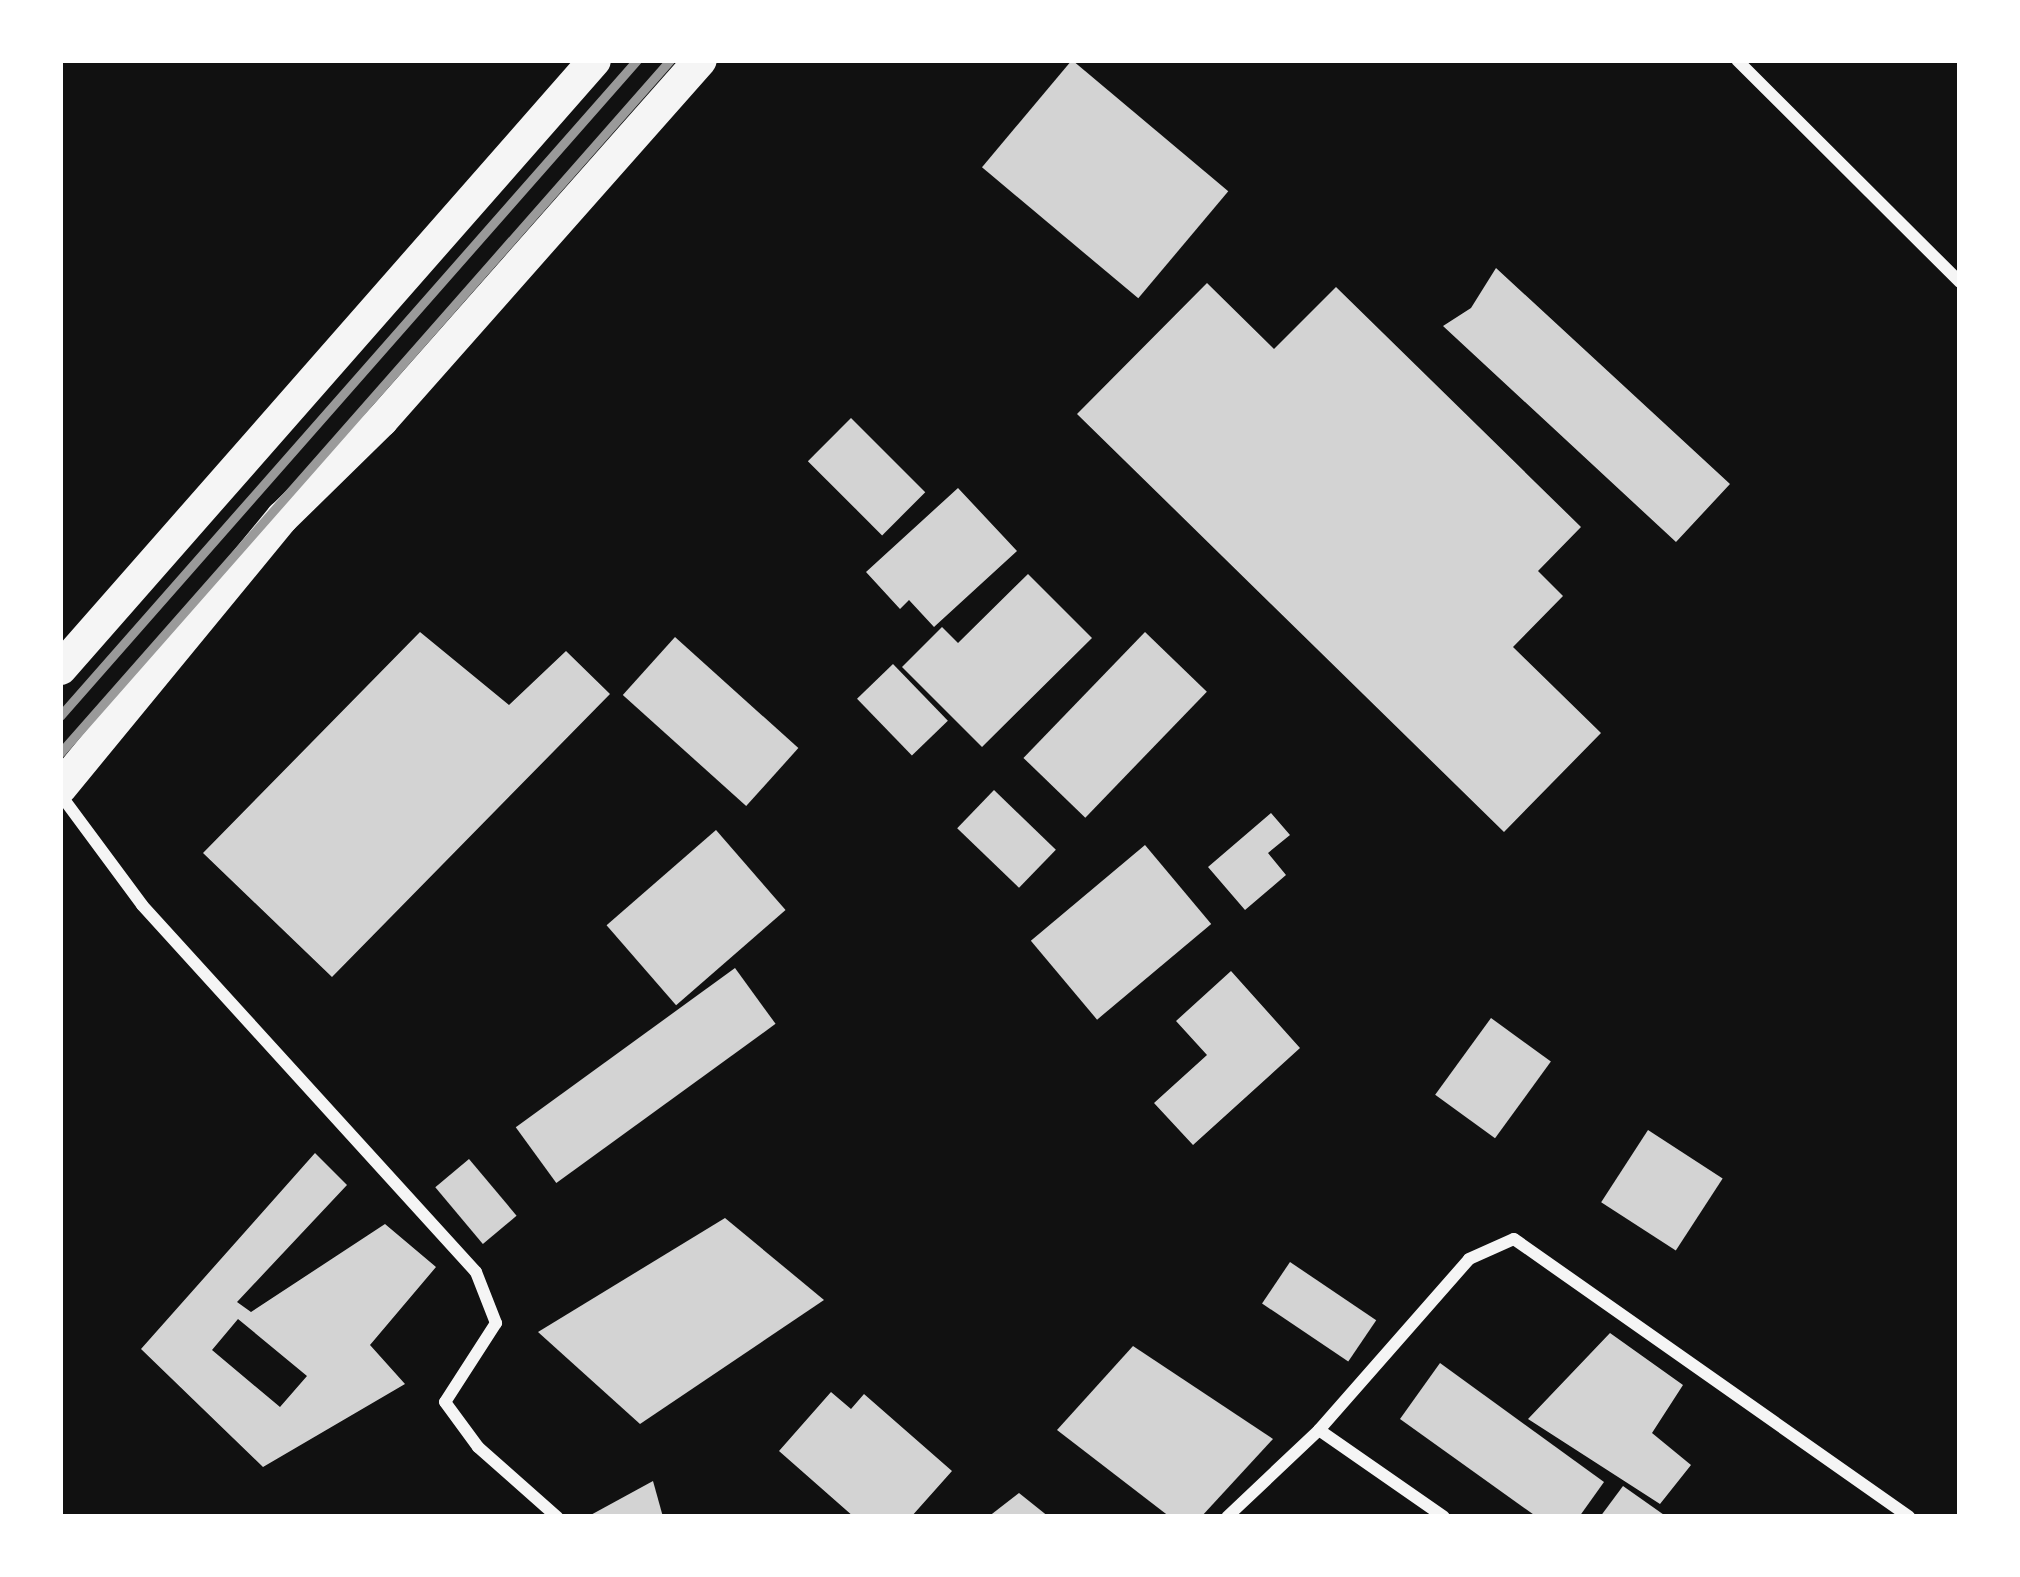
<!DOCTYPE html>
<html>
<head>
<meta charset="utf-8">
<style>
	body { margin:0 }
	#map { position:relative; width:2020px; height:1577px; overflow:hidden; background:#111; font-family:Mulish,sans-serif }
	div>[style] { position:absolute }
	.building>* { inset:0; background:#d3d3d3; transform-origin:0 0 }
	.minor>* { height:12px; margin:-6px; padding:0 6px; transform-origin:6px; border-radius:6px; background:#f5f5f5 }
	.trunk>* { height:33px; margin:-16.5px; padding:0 16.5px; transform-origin:16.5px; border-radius:16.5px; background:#f5f5f5 }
	.rail>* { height:9px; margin:-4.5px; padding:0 4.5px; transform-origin:4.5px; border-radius:4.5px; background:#9a9a9a }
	span { translate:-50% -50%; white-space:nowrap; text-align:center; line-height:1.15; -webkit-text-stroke:9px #fff; paint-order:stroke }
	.frame { position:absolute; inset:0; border:63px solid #fff; pointer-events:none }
</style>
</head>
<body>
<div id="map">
	<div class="building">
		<i style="left:1072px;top:60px;width:204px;height:140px;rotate:40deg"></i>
		<i style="clip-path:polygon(1496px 268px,1730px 484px,1676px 542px,1443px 326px,1471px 308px)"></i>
		<i style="clip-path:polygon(1207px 283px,1274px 349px,1336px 287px,1581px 527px,1538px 571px,1563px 596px,1513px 647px,1601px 733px,1504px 832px,1077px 414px)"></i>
		<i style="left:851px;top:418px;width:105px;height:61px;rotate:45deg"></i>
		<i style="clip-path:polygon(958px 488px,1017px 551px,934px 627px,909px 600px,900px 609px,866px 572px)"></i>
		<i style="clip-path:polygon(1028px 574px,1092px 638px,982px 747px,902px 667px,942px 627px,958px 643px)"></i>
		<i style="clip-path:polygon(420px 632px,509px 705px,566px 651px,610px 694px,332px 977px,203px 853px)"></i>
		<i style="left:1145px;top:632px;width:86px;height:175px;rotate:44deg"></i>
		<i style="left:675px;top:637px;width:166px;height:78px;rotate:42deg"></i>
		<i style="left:893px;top:664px;width:79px;height:50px;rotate:46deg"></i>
		<i style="left:994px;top:790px;width:86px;height:53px;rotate:44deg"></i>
		<i style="clip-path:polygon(1271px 813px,1290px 835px,1268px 853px,1286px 875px,1245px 910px,1208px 867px)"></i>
		<i style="left:716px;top:830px;width:106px;height:145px;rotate:49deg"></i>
		<i style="left:1145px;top:845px;width:103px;height:149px;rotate:50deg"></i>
		<i style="left:735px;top:968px;width:69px;height:271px;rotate:54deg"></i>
		<i style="clip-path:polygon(1231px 971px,1300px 1048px,1193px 1145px,1154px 1103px,1207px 1055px,1176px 1021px)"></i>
		<i style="left:1491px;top:1018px;width:74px;height:95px;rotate:36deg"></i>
		<i style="left:1648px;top:1130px;width:89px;height:86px;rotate:33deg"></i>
		<i style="clip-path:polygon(evenodd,315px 1153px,347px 1185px,237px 1302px,251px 1312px,385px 1224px,436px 1267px,370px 1345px,405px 1384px,263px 1467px,141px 1349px,315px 1153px,238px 1319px,307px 1376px,280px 1407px,212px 1350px,238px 1319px)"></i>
		<i style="left:469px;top:1159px;width:74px;height:44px;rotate:50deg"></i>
		<i style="clip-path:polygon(725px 1218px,824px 1300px,640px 1424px,538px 1332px)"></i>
		<i style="left:1290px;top:1262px;width:104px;height:50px;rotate:34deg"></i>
		<i style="clip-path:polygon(1610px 1333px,1683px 1385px,1652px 1433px,1691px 1465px,1660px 1504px,1528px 1419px)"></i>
		<i style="clip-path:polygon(1133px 1346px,1273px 1439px,1201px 1517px,1170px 1517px,1057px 1430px)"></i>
		<i style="clip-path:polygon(1440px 1363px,1604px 1482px,1579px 1517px,1537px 1517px,1400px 1419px)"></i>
		<i style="clip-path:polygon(831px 1392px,851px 1409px,864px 1394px,952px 1471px,911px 1517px,854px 1517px,779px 1451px)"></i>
		<i style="clip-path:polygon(653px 1481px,663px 1517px,587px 1517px)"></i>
		<i style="clip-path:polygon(1623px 1486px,1667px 1517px,1600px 1517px)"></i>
		<i style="clip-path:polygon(1019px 1493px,1049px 1517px,988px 1517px)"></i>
	</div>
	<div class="minor">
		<i style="left:1737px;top:60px;width:315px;rotate:44.9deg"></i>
		<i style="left:60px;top:794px;width:138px;rotate:53.5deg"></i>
		<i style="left:142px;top:905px;width:496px;rotate:47.7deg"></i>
		<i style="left:476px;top:1272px;width:55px;rotate:68.6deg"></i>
		<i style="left:496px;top:1323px;width:94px;rotate:122.8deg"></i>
		<i style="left:445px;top:1402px;width:56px;rotate:53.7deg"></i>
		<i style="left:478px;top:1447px;width:106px;rotate:41.5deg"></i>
		<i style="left:1319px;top:1430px;width:152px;rotate:34.8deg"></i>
		<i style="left:1227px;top:1517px;width:127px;rotate:-43.4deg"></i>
		<i style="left:1319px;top:1430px;width:227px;rotate:-48.7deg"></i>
		<i style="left:1469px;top:1259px;width:49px;rotate:-24deg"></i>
		<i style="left:1514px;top:1239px;width:483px;rotate:35.1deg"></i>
	</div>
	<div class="trunk">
		<i style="left:60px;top:668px;width:809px;rotate:-48.71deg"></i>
		<i style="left:60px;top:787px;width:350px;rotate:-50.6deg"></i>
		<i style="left:282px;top:517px;width:139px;rotate:-44.4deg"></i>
		<i style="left:381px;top:420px;width:481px;rotate:-48.5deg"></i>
	</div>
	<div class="rail">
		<i style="left:60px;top:716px;width:874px;rotate:-48.67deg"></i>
		<i style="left:60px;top:753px;width:923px;rotate:-48.64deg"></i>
	</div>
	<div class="frame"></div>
</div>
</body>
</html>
